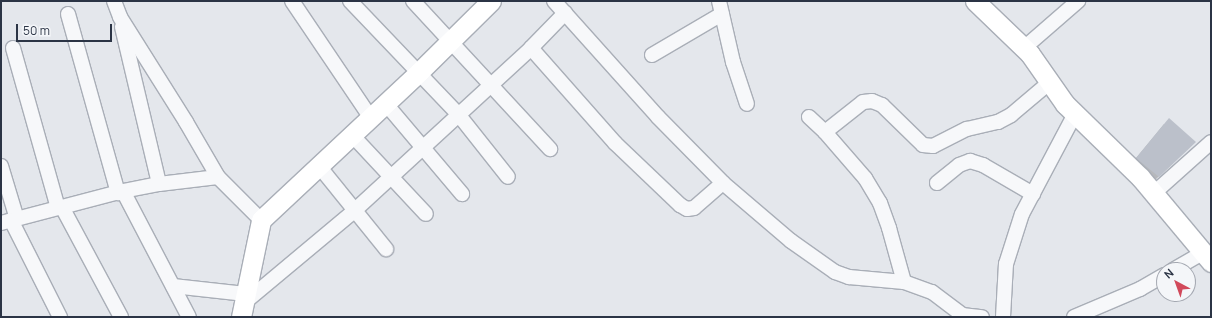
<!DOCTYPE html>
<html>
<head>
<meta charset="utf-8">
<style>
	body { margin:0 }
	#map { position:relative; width:1212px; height:318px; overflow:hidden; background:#e4e7ec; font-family:Manrope,sans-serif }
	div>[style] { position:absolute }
	.shadow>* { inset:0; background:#0003 }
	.building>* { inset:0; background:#bbc0ca }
	.roads { filter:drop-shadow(1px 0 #a9aeb7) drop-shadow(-1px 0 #a9aeb7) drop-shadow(0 1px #a9aeb7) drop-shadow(0 -1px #a9aeb7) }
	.street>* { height:14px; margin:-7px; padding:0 7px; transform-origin:7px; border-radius:7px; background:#f7f8fa }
	.secondary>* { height:19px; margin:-9.5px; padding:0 9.5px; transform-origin:9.5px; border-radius:9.5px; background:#fff }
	span { translate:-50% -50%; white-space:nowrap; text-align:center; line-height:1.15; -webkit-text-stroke:4px #f4f6f9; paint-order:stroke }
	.frame { position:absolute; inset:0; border:2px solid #2b3445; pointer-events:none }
	.north { position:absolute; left:1156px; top:262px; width:40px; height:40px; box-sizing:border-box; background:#f4f6f9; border:1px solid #a4a8b1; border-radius:50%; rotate:319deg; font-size:11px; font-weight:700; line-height:16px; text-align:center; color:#2b3445 }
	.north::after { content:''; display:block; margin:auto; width:14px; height:18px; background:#d1495b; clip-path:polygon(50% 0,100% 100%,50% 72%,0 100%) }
	.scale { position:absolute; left:16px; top:24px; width:96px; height:18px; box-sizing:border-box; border:2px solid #2b3445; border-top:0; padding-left:5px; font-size:12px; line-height:14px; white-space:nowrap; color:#2b3445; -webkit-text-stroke:3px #f4f6f9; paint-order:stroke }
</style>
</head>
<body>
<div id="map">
	<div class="shadow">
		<i style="clip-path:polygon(1164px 124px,1195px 142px,1154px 181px,1132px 163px)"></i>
	</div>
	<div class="building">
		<i style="clip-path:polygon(1169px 118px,1196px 142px,1159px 177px,1136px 158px)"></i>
	</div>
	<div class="roads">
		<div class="street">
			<i style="left:114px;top:1px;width:17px;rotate:69deg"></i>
			<i style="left:120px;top:17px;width:124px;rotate:57.8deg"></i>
			<i style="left:186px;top:122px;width:64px;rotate:59.8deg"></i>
			<i style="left:292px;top:1px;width:141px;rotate:56deg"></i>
			<i style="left:350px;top:1px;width:156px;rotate:46.3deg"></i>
			<i style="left:458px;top:114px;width:80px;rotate:51.6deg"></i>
			<i style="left:413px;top:1px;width:202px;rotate:47.2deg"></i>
			<i style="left:554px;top:1px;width:156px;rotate:48.1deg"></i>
			<i style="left:658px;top:117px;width:93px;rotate:45.4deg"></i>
			<i style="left:723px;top:183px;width:89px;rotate:40.5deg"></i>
			<i style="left:791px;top:241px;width:54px;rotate:35.2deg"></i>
			<i style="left:835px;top:272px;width:15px;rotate:20deg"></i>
			<i style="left:849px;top:277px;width:55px;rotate:5.2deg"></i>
			<i style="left:904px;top:282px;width:30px;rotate:20deg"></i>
			<i style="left:932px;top:292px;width:38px;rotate:37deg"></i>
			<i style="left:962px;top:315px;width:20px;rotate:6deg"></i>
			<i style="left:719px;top:1px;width:63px;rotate:77.1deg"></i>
			<i style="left:733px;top:62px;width:44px;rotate:71.6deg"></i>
			<i style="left:68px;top:14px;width:186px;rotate:74.4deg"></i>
			<i style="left:122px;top:27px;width:161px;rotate:76.7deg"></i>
			<i style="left:13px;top:48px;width:166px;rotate:74.3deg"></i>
			<i style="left:531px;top:48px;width:127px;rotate:48.5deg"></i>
			<i style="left:615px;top:143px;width:90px;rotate:43.6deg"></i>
			<i style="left:680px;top:205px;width:8px;rotate:30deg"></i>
			<i style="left:687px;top:209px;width:7px;rotate:-8deg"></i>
			<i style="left:694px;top:208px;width:38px;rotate:-41deg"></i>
			<i style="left:1024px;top:48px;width:72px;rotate:-41deg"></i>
			<i style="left:652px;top:55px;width:81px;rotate:-30.4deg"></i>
			<i style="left:386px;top:104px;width:118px;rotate:49.8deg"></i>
			<i style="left:809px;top:117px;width:22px;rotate:43deg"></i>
			<i style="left:825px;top:132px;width:61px;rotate:49deg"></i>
			<i style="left:865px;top:178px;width:29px;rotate:59deg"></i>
			<i style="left:880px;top:203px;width:27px;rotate:70deg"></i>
			<i style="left:889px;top:228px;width:56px;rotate:74.5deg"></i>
			<i style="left:825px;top:132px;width:48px;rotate:-38.3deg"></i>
			<i style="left:863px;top:102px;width:9px;rotate:-6deg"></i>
			<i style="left:872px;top:101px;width:11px;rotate:22deg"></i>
			<i style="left:882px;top:105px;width:57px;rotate:44.3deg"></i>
			<i style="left:923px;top:145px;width:10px;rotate:6deg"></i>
			<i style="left:933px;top:146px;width:38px;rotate:-27deg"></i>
			<i style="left:967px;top:129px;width:32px;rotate:-13deg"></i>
			<i style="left:998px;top:122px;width:15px;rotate:-28deg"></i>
			<i style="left:1011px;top:115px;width:51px;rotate:-40.2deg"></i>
			<i style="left:352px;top:135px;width:108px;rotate:46.9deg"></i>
			<i style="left:1px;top:166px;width:55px;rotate:73.2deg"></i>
			<i style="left:319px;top:166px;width:107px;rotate:51.1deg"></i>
			<i style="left:937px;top:183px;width:28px;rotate:-39deg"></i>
			<i style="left:959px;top:165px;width:12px;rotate:-20deg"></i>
			<i style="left:970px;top:161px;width:14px;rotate:17deg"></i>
			<i style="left:983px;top:165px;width:58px;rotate:30.1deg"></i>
			<i style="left:123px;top:191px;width:142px;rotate:62.4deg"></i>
			<i style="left:1154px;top:193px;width:76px;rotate:-41.8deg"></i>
			<i style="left:62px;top:207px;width:125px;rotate:61.8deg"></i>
			<i style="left:11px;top:220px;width:109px;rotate:63.2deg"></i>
			<i style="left:1px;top:223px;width:126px;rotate:-14.7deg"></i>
			<i style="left:123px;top:191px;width:37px;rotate:-11deg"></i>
			<i style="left:159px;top:184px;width:59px;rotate:-6.8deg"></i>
			<i style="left:218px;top:177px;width:61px;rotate:45deg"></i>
			<i style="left:1173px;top:270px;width:36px;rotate:-30deg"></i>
			<i style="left:173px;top:286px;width:73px;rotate:6.3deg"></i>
			<i style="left:244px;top:303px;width:143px;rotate:-39.9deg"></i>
			<i style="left:354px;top:211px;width:241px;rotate:-42.6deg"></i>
			<i style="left:531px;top:48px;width:49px;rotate:-45.8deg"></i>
			<i style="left:1003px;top:317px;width:53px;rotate:-86.8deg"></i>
			<i style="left:1006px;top:264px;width:52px;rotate:-72.3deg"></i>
			<i style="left:1022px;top:214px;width:113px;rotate:-62.1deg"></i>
			<i style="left:1074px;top:317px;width:72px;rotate:-23deg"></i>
			<i style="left:1140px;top:289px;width:28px;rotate:-30deg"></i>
		</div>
		<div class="secondary">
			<i style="left:975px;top:1px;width:76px;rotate:43.9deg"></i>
			<i style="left:1030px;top:54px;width:61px;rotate:55deg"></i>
			<i style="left:1065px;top:104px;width:105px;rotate:44.2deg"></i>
			<i style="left:1140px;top:177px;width:111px;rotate:50.1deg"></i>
			<i style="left:241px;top:317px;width:99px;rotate:-78.3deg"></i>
			<i style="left:261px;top:220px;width:216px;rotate:-43.1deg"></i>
			<i style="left:419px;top:72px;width:101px;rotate:-44.6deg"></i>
		</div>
	</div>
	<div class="frame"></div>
	<div class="north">N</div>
	<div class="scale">50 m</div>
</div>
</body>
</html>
